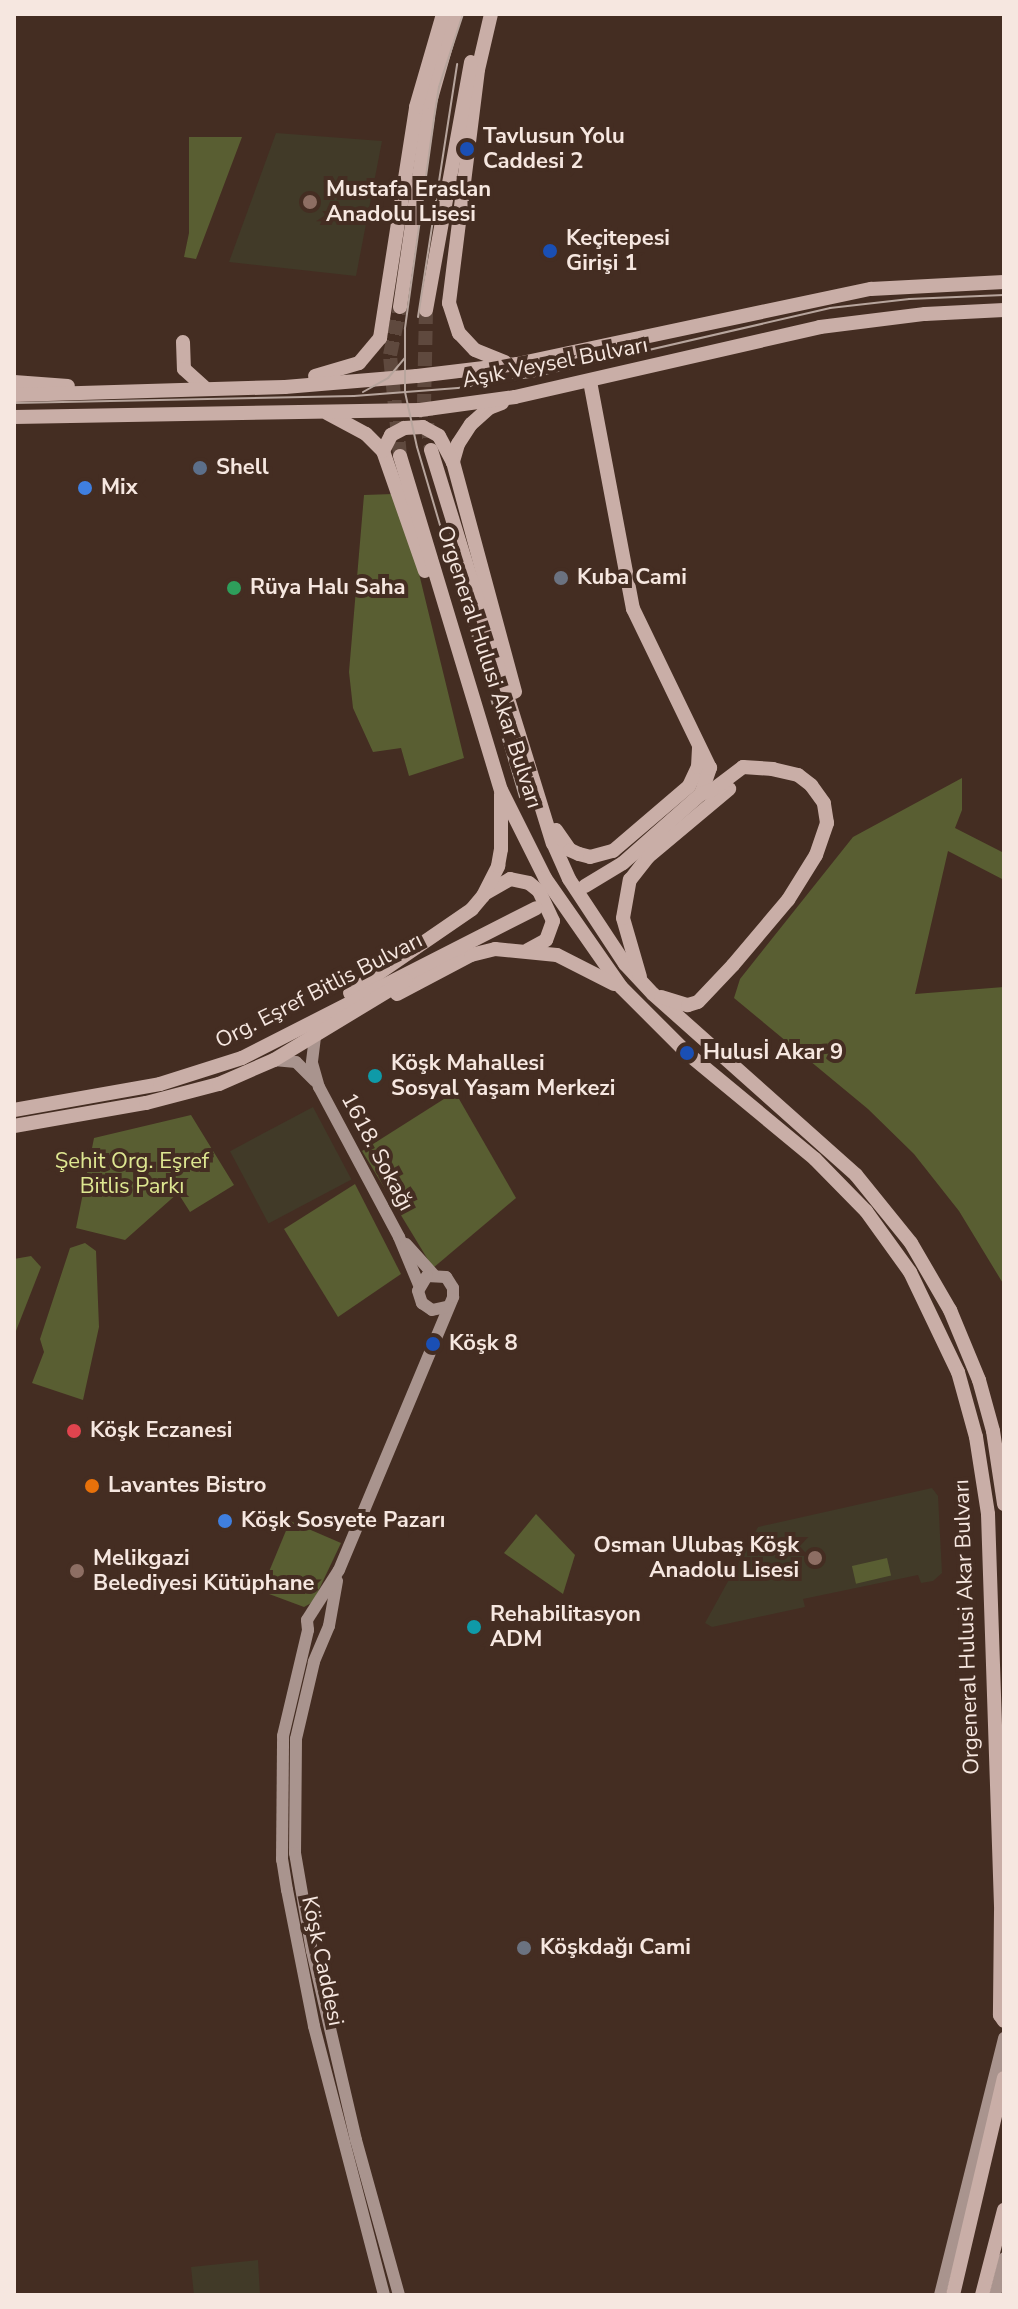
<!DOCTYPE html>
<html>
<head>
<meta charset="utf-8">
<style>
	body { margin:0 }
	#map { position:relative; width:1018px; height:2309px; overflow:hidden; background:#442d22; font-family:"Nunito Sans",sans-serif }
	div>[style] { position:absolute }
	.education>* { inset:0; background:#413a28; transform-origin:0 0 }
	.green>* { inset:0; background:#595e32; transform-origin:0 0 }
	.primary-tunnel>* { height:14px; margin-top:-7px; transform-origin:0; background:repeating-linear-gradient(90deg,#5f493e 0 14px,transparent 0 21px) }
	.secondary>* { height:12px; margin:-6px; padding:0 6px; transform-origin:6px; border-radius:6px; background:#a9948e }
	.primary>* { height:14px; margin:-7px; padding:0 7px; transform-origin:7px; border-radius:7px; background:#c9aea7 }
	.tram>* { height:2px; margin:-1px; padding:0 1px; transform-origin:1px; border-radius:1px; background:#b7a59d }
	.dots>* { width:22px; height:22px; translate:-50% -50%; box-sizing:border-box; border:4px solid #442d22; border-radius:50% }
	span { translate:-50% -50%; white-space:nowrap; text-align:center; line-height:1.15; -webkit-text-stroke:8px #442d22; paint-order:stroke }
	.poi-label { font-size:22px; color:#f6e7e0; font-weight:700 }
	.left { translate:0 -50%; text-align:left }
	.right { translate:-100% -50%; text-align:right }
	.street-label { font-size:22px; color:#f6e7e0 }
	.park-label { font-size:22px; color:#dee791 }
	.frame { position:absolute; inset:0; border:16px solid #f6e7e0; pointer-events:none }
</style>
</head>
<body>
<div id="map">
	<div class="education">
		<i style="clip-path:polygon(276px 133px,382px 141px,356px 276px,229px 262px)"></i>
		<i style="left:313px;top:1107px;width:82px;height:94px;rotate:62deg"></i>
		<i style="clip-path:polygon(932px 1488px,938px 1496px,942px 1573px,933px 1581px,921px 1583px,918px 1575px,803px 1599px,805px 1607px,712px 1627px,705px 1623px,758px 1527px)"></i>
		<i style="clip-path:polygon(258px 2260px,260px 2295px,194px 2295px,191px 2267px)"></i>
	</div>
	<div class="green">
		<i style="clip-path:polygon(189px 137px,242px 137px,196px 259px,184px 257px,189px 233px)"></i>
		<i style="clip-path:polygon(393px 494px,413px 549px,464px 758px,409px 776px,401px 748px,373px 752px,353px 708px,349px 672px,364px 495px)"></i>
		<i style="clip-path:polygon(962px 778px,962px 810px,955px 828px,1004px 853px,1004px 880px,948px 851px,915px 994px,1004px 987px,1004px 1285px,959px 1211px,914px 1154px,868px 1109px,734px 998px,740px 979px,853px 837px)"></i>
		<i style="clip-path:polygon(455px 1092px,516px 1198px,433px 1268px,362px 1151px)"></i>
		<i style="clip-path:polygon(191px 1115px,234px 1185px,190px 1212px,178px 1193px,125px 1240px,76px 1228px,94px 1138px)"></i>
		<i style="clip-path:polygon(355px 1184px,401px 1274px,338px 1317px,284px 1229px)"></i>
		<i style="clip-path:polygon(85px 1243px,96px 1251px,99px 1327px,83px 1400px,32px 1383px,44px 1352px,40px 1339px,70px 1248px)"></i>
		<i style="clip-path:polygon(31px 1256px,41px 1267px,14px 1336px,14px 1259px)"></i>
		<i style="clip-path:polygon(536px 1514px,575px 1555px,563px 1594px,504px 1553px)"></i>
		<i style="clip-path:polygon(290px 1521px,341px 1543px,313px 1602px,304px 1607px,261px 1591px)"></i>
		<i style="left:887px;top:1558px;width:18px;height:36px;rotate:77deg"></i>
	</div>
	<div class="primary-tunnel">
		<i style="left:426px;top:310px;width:93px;rotate:91.2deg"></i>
		<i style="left:424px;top:403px;width:48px;rotate:81.5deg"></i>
		<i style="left:400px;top:456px;width:101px;rotate:-95.7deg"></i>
		<i style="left:390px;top:355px;width:49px;rotate:-78.2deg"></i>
	</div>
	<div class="secondary">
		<i style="left:315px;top:1037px;width:26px;rotate:97deg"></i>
		<i style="left:312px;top:1063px;width:25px;rotate:74deg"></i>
		<i style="left:319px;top:1087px;width:170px;rotate:61.9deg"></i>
		<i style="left:399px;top:1237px;width:52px;rotate:67.4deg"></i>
		<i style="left:274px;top:1060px;width:22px;rotate:5deg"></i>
		<i style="left:296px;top:1062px;width:27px;rotate:45deg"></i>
		<i style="left:406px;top:1244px;width:40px;rotate:48deg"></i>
		<i style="left:337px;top:1581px;width:46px;rotate:100.1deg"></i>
		<i style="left:329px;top:1626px;width:39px;rotate:113deg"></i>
		<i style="left:314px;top:1662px;width:79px;rotate:103.2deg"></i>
		<i style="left:296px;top:1739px;width:114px;rotate:90.5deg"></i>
		<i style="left:295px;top:1853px;width:99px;rotate:80.2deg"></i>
		<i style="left:312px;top:1951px;width:194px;rotate:76.9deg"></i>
		<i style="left:356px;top:2140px;width:161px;rotate:74.5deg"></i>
		<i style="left:384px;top:2295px;width:278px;rotate:-104.6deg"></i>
		<i style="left:314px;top:2026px;width:139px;rotate:-101.2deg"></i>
		<i style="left:287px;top:1890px;width:30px;rotate:-99deg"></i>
		<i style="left:282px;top:1860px;width:124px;rotate:-89.5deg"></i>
		<i style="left:283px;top:1736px;width:109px;rotate:-76.7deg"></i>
		<i style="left:308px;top:1630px;width:10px;rotate:-96deg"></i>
		<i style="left:307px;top:1620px;width:59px;rotate:-57.4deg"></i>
		<i style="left:339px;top:1570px;width:296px;rotate:-67.3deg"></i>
		<i style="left:453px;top:1297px;width:9px;rotate:-90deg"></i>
		<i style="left:453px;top:1288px;width:13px;rotate:-122deg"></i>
		<i style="left:446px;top:1277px;width:19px;rotate:-177deg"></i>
		<i style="left:427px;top:1276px;width:17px;rotate:121deg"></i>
		<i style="left:418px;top:1291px;width:13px;rotate:72deg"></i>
		<i style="left:422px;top:1303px;width:12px;rotate:35deg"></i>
		<i style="left:432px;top:1310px;width:14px;rotate:-12deg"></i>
		<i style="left:940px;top:2295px;width:265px;rotate:-76deg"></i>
		<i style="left:995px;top:2295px;width:38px;rotate:-76deg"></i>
	</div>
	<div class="primary">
		<i style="left:491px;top:14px;width:57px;rotate:103.1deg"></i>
		<i style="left:478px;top:70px;width:235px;rotate:97.1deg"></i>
		<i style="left:449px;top:303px;width:32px;rotate:72deg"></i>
		<i style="left:459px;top:333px;width:23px;rotate:47deg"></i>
		<i style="left:475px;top:350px;width:32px;rotate:22deg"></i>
		<i style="left:400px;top:307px;width:207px;rotate:-81.7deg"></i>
		<i style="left:430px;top:102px;width:91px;rotate:-74.1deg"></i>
		<i style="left:426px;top:310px;width:252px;rotate:-79.7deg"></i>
		<i style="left:183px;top:342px;width:27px;rotate:88deg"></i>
		<i style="left:184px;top:369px;width:28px;rotate:42deg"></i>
		<i style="left:315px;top:376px;width:46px;rotate:-16.5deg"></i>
		<i style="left:359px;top:363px;width:33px;rotate:-50deg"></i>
		<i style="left:380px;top:338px;width:234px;rotate:-81.1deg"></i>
		<i style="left:416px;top:107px;width:97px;rotate:-73.8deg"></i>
		<i style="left:14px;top:382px;width:54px;rotate:4.2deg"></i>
		<i style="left:14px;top:395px;width:271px;rotate:-1.7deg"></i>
		<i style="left:285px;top:387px;width:132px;rotate:-4.8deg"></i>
		<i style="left:417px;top:376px;width:101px;rotate:-6.8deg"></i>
		<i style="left:517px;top:364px;width:362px;rotate:-12deg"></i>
		<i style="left:871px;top:289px;width:133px;rotate:-3deg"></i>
		<i style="left:502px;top:403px;width:14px;rotate:159deg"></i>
		<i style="left:489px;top:408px;width:24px;rotate:138deg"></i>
		<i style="left:471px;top:424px;width:24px;rotate:123deg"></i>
		<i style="left:458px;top:444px;width:19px;rotate:106deg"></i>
		<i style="left:453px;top:462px;width:238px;rotate:74.9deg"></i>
		<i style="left:327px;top:413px;width:44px;rotate:28.3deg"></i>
		<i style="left:366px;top:434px;width:24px;rotate:45deg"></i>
		<i style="left:383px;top:451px;width:127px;rotate:70.7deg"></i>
		<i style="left:14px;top:417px;width:406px;rotate:-1deg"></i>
		<i style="left:420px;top:410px;width:96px;rotate:-7.8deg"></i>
		<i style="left:515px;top:397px;width:313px;rotate:-12.9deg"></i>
		<i style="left:820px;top:327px;width:106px;rotate:-7.1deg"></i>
		<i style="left:925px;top:314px;width:79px;rotate:-2.9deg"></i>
		<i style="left:431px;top:450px;width:412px;rotate:72.8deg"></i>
		<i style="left:553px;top:843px;width:39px;rotate:66deg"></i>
		<i style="left:569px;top:879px;width:102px;rotate:56.6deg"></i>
		<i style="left:625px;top:964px;width:41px;rotate:47deg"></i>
		<i style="left:653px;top:994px;width:272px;rotate:41.7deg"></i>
		<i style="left:856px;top:1175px;width:87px;rotate:51deg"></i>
		<i style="left:911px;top:1243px;width:78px;rotate:59.8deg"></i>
		<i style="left:950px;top:1310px;width:76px;rotate:67.5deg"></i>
		<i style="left:979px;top:1380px;width:53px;rotate:74.6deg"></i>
		<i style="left:993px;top:1431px;width:74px;rotate:81.4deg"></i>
		<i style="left:383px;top:451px;width:18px;rotate:-63deg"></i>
		<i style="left:391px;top:435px;width:15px;rotate:-28deg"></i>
		<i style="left:404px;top:428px;width:19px;rotate:-3deg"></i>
		<i style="left:423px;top:427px;width:18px;rotate:29deg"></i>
		<i style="left:439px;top:436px;width:30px;rotate:62deg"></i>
		<i style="left:400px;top:456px;width:349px;rotate:73.2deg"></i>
		<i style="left:501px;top:790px;width:98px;rotate:63.4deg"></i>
		<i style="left:545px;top:878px;width:133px;rotate:55.1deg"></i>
		<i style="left:621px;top:987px;width:93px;rotate:45deg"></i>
		<i style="left:687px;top:1053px;width:166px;rotate:39.6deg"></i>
		<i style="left:815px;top:1159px;width:73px;rotate:45.6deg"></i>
		<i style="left:866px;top:1211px;width:75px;rotate:54.2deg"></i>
		<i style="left:910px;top:1272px;width:111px;rotate:64.4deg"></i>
		<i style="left:958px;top:1372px;width:67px;rotate:74.5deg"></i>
		<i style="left:976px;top:1437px;width:78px;rotate:81.1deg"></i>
		<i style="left:988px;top:1514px;width:397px;rotate:88.1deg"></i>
		<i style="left:1001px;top:1911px;width:104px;rotate:90.6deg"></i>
		<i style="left:1000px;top:2015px;width:7px;rotate:56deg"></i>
		<i style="left:556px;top:830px;width:24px;rotate:55deg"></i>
		<i style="left:570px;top:850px;width:10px;rotate:24deg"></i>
		<i style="left:579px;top:854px;width:11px;rotate:15deg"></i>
		<i style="left:590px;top:857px;width:24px;rotate:-15deg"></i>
		<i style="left:613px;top:851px;width:100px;rotate:-40.5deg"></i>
		<i style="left:689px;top:786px;width:21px;rotate:-65deg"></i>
		<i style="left:698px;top:767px;width:20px;rotate:-87deg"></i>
		<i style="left:585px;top:886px;width:44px;rotate:-31.2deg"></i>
		<i style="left:623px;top:863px;width:104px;rotate:-41.5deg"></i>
		<i style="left:701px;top:794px;width:28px;rotate:-71deg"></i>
		<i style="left:710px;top:768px;width:177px;rotate:-115.8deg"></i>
		<i style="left:633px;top:609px;width:232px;rotate:-100.7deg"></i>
		<i style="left:486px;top:893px;width:28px;rotate:-30deg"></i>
		<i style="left:510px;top:879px;width:19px;rotate:12deg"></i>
		<i style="left:529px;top:883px;width:13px;rotate:39deg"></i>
		<i style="left:539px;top:891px;width:33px;rotate:65deg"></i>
		<i style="left:553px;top:921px;width:20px;rotate:110deg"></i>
		<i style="left:546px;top:940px;width:21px;rotate:151deg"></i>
		<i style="left:640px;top:977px;width:61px;rotate:-106.1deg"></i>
		<i style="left:623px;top:918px;width:39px;rotate:-80deg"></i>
		<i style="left:630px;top:880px;width:29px;rotate:-52deg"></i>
		<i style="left:648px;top:857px;width:106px;rotate:-40deg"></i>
		<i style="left:350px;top:993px;width:148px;rotate:-34.5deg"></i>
		<i style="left:472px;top:909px;width:17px;rotate:-50deg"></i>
		<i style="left:483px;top:896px;width:34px;rotate:-63deg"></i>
		<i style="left:498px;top:866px;width:17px;rotate:-80deg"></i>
		<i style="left:501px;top:849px;width:55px;rotate:-90deg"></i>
		<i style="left:397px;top:994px;width:84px;rotate:-27.8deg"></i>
		<i style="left:471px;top:955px;width:25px;rotate:-14deg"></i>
		<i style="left:495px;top:949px;width:62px;rotate:5.5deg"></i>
		<i style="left:557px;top:955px;width:64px;rotate:27deg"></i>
		<i style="left:661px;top:997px;width:28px;rotate:17deg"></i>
		<i style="left:688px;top:1005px;width:10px;rotate:-17deg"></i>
		<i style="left:698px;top:1002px;width:51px;rotate:-46.6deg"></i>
		<i style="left:733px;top:965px;width:85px;rotate:-49.8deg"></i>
		<i style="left:788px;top:900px;width:53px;rotate:-58.1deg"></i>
		<i style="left:816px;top:855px;width:34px;rotate:-71deg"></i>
		<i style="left:827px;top:823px;width:20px;rotate:-99deg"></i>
		<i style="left:824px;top:803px;width:22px;rotate:-126deg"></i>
		<i style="left:811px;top:785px;width:16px;rotate:-142deg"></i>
		<i style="left:798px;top:775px;width:26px;rotate:-167deg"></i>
		<i style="left:773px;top:769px;width:30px;rotate:-176deg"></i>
		<i style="left:743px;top:767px;width:39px;rotate:143deg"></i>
		<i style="left:712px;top:790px;width:12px;rotate:160deg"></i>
		<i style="left:14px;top:1110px;width:148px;rotate:-10.1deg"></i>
		<i style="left:160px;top:1084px;width:86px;rotate:-17.6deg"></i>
		<i style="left:242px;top:1058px;width:330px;rotate:-27deg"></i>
		<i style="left:14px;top:1126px;width:134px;rotate:-9.9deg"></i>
		<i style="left:146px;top:1103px;width:75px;rotate:-14.6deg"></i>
		<i style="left:219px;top:1084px;width:60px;rotate:-23.6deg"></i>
		<i style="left:274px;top:1060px;width:154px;rotate:-31.2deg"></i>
		<i style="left:953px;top:2295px;width:223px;rotate:-76.8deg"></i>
		<i style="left:982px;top:2295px;width:88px;rotate:-75.5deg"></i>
	</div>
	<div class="tram">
		<i style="left:463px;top:14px;width:77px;rotate:108.2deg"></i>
		<i style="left:439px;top:87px;width:32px;rotate:99deg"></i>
		<i style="left:434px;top:119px;width:212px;rotate:97.9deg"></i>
		<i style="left:405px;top:329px;width:63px;rotate:90deg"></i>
		<i style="left:405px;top:392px;width:56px;rotate:77.7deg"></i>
		<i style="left:417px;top:447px;width:365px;rotate:73.6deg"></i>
		<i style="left:418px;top:317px;width:256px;rotate:-81.2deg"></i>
		<i style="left:363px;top:392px;width:29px;rotate:-29deg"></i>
		<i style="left:388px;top:378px;width:26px;rotate:-50deg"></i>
		<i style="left:14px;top:403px;width:340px;rotate:-1.2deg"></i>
		<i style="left:354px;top:396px;width:104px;rotate:-4.4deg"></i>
		<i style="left:458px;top:388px;width:79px;rotate:-8.7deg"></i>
		<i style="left:536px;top:376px;width:302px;rotate:-13deg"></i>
		<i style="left:830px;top:308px;width:80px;rotate:-6.5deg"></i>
		<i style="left:909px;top:299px;width:95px;rotate:-2.4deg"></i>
	</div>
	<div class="dots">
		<i style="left:467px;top:149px;background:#1a4fb4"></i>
		<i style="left:310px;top:202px;background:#8d6e63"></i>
		<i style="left:550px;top:251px;background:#1a4fb4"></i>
		<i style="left:200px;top:468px;background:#5c6f8a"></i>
		<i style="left:85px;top:488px;background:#3f7fe0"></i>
		<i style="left:561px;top:578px;background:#6b7280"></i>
		<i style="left:234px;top:588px;background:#2e9e5b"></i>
		<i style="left:687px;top:1053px;background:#1a4fb4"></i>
		<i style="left:375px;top:1076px;background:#0f9aa8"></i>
		<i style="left:433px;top:1344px;background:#1a4fb4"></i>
		<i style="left:74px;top:1431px;background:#e0444e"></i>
		<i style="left:92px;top:1486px;background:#e8710a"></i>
		<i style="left:225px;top:1521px;background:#3f7fe0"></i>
		<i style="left:815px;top:1558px;background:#8d6e63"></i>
		<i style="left:77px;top:1571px;background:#8d6e63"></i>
		<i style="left:474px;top:1627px;background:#0f9aa8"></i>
		<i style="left:524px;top:1948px;background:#6b7280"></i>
	</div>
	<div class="poi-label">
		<span class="left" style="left:483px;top:149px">Tavlusun Yolu<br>Caddesi 2</span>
		<span class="left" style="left:326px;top:202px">Mustafa Eraslan<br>Anadolu Lisesi</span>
		<span class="left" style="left:566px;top:251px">Keçitepesi<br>Girişi 1</span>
		<span class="left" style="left:216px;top:468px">Shell</span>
		<span class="left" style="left:101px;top:488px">Mix</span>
		<span class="left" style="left:577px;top:578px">Kuba Cami</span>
		<span class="left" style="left:250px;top:588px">Rüya Halı Saha</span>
		<span class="left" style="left:703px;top:1053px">Hulusİ Akar 9</span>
		<span class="left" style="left:391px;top:1076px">Köşk Mahallesi<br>Sosyal Yaşam Merkezi</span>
		<span class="left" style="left:449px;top:1344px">Köşk 8</span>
		<span class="left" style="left:90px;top:1431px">Köşk Eczanesi</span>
		<span class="left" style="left:108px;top:1486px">Lavantes Bistro</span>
		<span class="left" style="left:241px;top:1521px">Köşk Sosyete Pazarı</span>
		<span class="right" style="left:799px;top:1558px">Osman Ulubaş Köşk<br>Anadolu Lisesi</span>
		<span class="left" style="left:93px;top:1571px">Melikgazi<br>Belediyesi Kütüphane</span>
		<span class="left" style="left:490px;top:1627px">Rehabilitasyon<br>ADM</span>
		<span class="left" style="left:540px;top:1948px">Köşkdağı Cami</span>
	</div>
	<div class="street-label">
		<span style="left:555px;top:363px;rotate:-11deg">Aşık Veysel Bulvarı</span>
		<span style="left:489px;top:667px;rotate:72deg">Orgeneral Hulusi Akar Bulvarı</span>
		<span style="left:319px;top:991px;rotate:-27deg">Org. Eşref Bitlis Bulvarı</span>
		<span style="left:377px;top:1152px;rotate:62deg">1618. Sokağı</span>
		<span style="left:967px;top:1627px;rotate:-92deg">Orgeneral Hulusi Akar Bulvarı</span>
		<span style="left:322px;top:1961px;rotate:78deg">Köşk Caddesi</span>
	</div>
	<div class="park-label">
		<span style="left:132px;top:1174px">Şehit Org. Eşref<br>Bitlis Parkı</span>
	</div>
	<div class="frame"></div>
</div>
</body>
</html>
